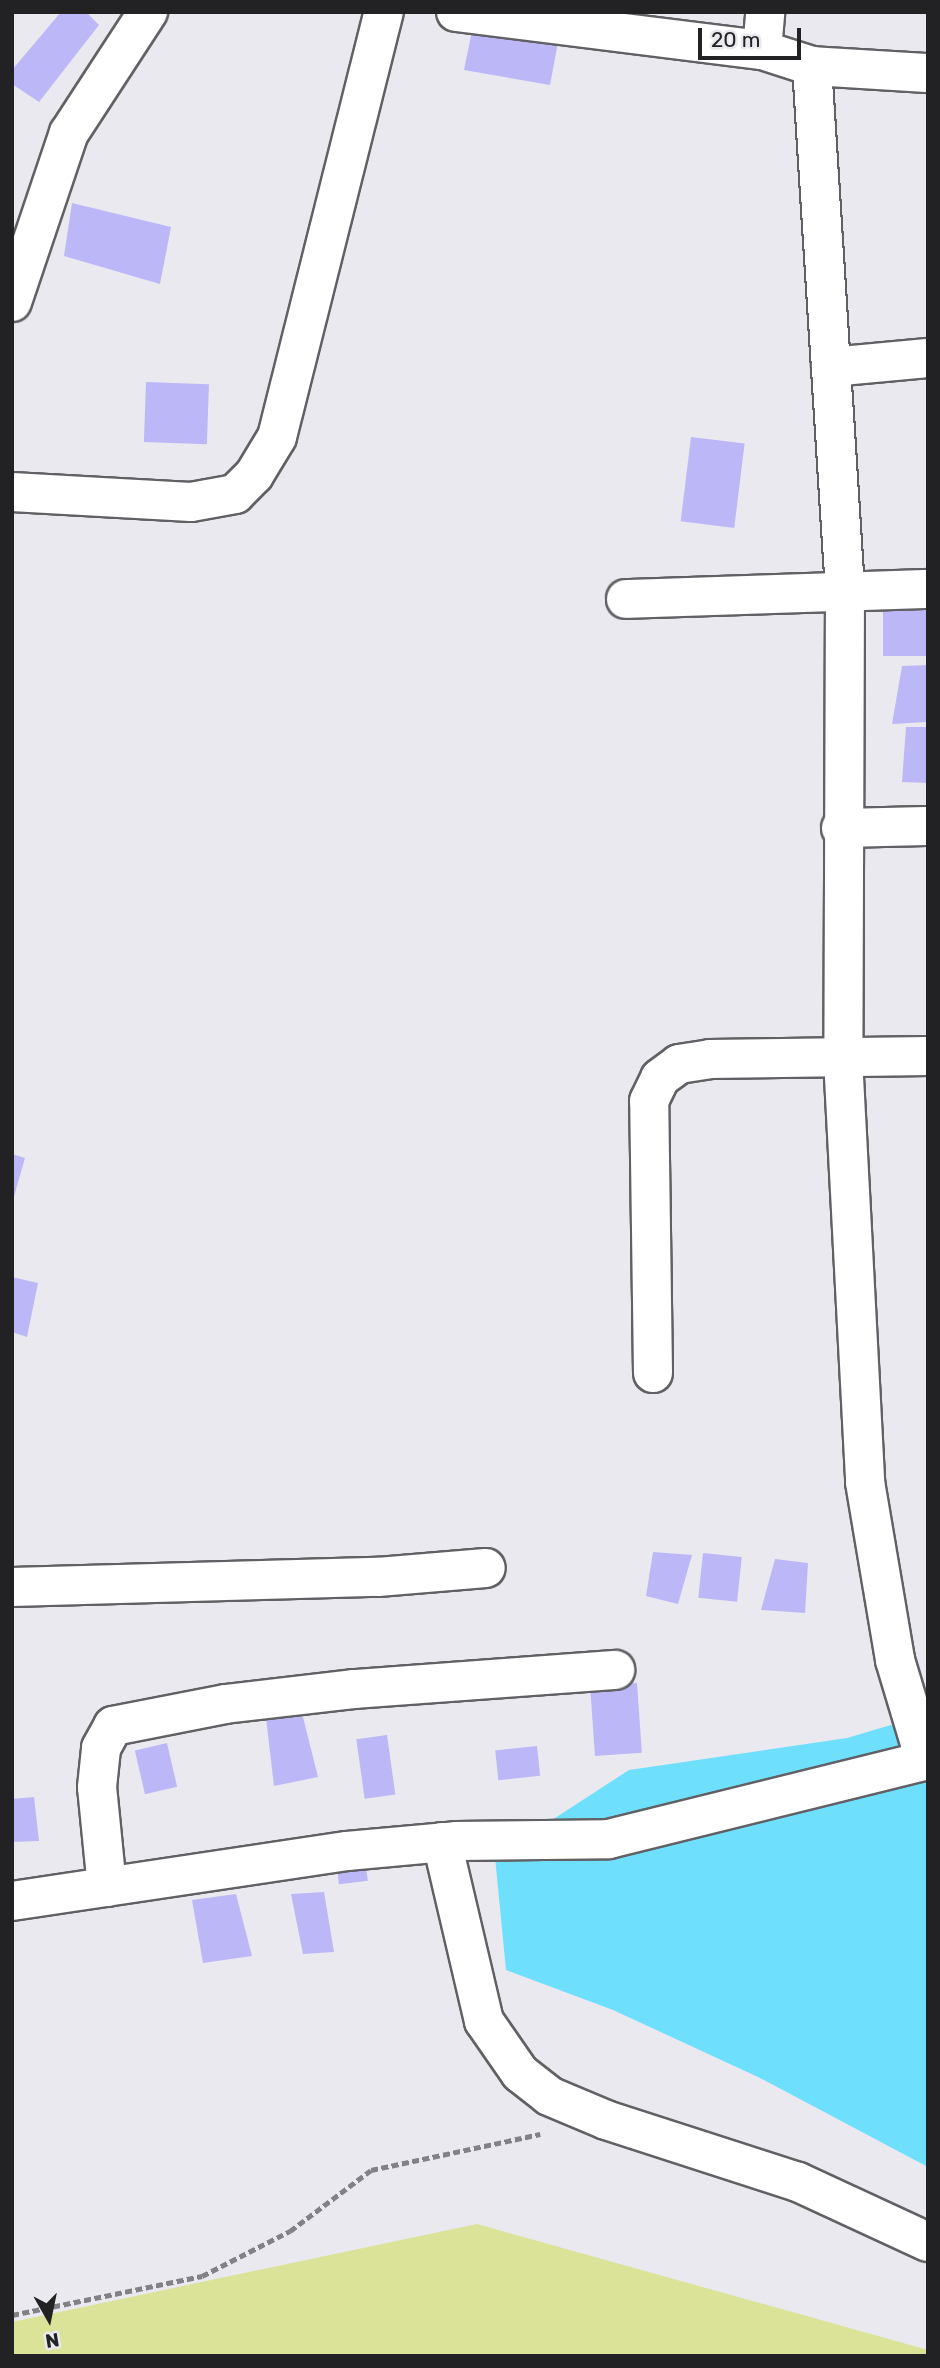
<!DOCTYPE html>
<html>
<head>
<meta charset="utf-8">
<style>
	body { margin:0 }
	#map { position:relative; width:940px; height:2368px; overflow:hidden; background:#eae9ef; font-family:Rubik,sans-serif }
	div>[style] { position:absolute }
	.green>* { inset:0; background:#dbe399 }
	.water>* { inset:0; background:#6fdffe }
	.building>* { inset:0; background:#bcb8f8; transform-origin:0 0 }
	.path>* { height:4.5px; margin-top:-2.25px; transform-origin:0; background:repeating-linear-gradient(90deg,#828286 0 7px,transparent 0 10.5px) }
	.roads { filter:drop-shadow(2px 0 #616165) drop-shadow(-2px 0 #616165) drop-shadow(0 2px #616165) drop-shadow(0 -2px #616165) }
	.minor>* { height:38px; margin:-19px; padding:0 19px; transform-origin:19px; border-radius:19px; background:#fff }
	span { translate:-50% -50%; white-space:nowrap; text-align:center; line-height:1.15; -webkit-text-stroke:7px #eae9ef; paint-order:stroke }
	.frame { position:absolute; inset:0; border:14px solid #222224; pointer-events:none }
	.north { position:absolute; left:14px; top:2284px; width:70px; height:70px; -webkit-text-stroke:5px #eae9ef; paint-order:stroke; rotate:171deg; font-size:19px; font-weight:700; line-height:28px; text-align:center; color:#222224 }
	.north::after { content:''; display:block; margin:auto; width:24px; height:32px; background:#222224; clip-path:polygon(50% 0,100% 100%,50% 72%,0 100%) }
	.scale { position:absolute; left:698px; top:28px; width:103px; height:32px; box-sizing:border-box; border:4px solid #222224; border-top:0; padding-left:9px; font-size:21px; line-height:24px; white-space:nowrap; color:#222224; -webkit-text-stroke:5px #eae9ef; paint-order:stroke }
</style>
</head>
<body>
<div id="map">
	<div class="green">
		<i style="clip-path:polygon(477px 2224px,928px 2350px,928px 2356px,12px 2356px,12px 2322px)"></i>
	</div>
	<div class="water">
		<i style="clip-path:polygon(928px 1714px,928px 2167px,758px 2077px,613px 2010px,506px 1970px,495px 1857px,629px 1770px,847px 1738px)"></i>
	</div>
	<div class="building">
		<i style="clip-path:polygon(61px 12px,86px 12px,99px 25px,39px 102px,12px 84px,12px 70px)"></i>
		<i style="clip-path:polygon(472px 31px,559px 37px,550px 85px,464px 70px)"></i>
		<i style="clip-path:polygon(72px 203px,171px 227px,160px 284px,64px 256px)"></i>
		<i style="left:146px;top:382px;width:63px;height:60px;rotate:2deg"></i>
		<i style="left:691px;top:437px;width:54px;height:85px;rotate:7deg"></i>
		<i style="left:928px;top:593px;width:63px;height:45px;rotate:90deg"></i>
		<i style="clip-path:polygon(928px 665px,928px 722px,892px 724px,902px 666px)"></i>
		<i style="clip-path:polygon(906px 727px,928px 727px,928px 783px,902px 782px)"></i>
		<i style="clip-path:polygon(12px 1154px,25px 1158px,13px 1200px,12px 1200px)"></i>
		<i style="clip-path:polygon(12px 1277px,38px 1283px,27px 1337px,12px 1332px)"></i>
		<i style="clip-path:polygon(653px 1552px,692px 1555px,678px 1604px,646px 1596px)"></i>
		<i style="left:703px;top:1553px;width:39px;height:45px;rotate:6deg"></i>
		<i style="clip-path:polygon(775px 1559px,808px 1563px,805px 1613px,761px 1610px)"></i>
		<i style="left:637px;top:1683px;width:70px;height:47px;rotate:86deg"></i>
		<i style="clip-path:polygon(303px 1717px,318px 1777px,274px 1786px,266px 1718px)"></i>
		<i style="left:387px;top:1735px;width:60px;height:31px;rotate:82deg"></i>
		<i style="left:167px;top:1743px;width:45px;height:33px;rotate:77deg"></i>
		<i style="left:537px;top:1746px;width:30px;height:42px;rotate:84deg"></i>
		<i style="clip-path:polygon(34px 1797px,39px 1841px,12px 1842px,12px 1799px)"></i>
		<i style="left:364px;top:1850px;width:31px;height:29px;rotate:83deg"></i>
		<i style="clip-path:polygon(324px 1892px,334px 1952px,303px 1954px,291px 1894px)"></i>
		<i style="clip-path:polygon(236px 1894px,252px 1956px,203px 1963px,192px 1900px)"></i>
	</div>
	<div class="path">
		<i style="left:12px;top:2315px;width:194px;rotate:-11.6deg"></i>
		<i style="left:202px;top:2276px;width:99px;rotate:-27.1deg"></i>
		<i style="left:290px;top:2231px;width:101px;rotate:-37deg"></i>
		<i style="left:371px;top:2170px;width:173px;rotate:-12deg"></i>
	</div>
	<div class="roads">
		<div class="minor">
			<i style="left:456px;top:12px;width:308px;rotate:7.1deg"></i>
			<i style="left:762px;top:50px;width:52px;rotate:17.7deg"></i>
			<i style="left:812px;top:66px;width:526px;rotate:86.4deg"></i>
			<i style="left:845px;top:591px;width:467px;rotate:90.2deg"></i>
			<i style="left:843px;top:1058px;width:425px;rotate:87deg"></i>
			<i style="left:865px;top:1482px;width:181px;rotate:80.4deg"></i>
			<i style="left:895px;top:1660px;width:104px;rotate:73.3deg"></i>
			<i style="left:762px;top:50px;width:38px;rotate:-85deg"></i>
			<i style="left:812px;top:66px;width:116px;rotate:3.5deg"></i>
			<i style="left:12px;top:302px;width:178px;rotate:-71.4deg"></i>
			<i style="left:69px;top:133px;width:145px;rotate:-56.9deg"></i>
			<i style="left:831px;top:367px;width:97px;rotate:-5.3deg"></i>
			<i style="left:12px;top:492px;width:179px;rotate:3.2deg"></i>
			<i style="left:191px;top:502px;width:45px;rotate:-10.3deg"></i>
			<i style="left:235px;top:494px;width:27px;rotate:-45deg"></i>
			<i style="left:254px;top:475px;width:44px;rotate:-58.8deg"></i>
			<i style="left:277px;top:437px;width:438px;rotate:-75.9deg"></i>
			<i style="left:626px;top:599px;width:302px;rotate:-1.9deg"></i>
			<i style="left:841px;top:828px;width:87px;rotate:-1.3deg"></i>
			<i style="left:653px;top:1373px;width:272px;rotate:-90.8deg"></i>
			<i style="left:649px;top:1101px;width:25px;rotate:-64deg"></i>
			<i style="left:660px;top:1078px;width:24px;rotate:-36deg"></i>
			<i style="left:679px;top:1064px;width:31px;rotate:-9deg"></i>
			<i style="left:710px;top:1059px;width:218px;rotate:-0.8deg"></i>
			<i style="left:12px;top:1587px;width:366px;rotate:-1.6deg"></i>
			<i style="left:378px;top:1577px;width:108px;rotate:-4.8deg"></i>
			<i style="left:442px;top:1842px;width:184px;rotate:76.8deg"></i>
			<i style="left:484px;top:2021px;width:63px;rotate:55.3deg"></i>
			<i style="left:520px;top:2073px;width:37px;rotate:38deg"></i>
			<i style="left:549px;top:2096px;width:62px;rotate:22.8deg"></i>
			<i style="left:606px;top:2120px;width:202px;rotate:17.9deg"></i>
			<i style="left:798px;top:2182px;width:143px;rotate:24.8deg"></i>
			<i style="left:107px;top:1887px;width:100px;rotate:-95.7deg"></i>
			<i style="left:97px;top:1787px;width:39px;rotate:-84deg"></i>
			<i style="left:101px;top:1748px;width:25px;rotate:-61deg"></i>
			<i style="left:113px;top:1726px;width:114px;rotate:-11.1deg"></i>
			<i style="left:225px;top:1704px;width:131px;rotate:-6.6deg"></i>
			<i style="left:355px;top:1689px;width:261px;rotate:-4.2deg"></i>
			<i style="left:12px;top:1901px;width:339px;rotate:-8.5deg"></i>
			<i style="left:347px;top:1851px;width:109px;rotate:-5.2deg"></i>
			<i style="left:456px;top:1841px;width:153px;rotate:-0.7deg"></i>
			<i style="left:609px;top:1839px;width:329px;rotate:-13.9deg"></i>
		</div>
	</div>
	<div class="frame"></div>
	<div class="north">N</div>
	<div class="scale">20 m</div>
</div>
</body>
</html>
